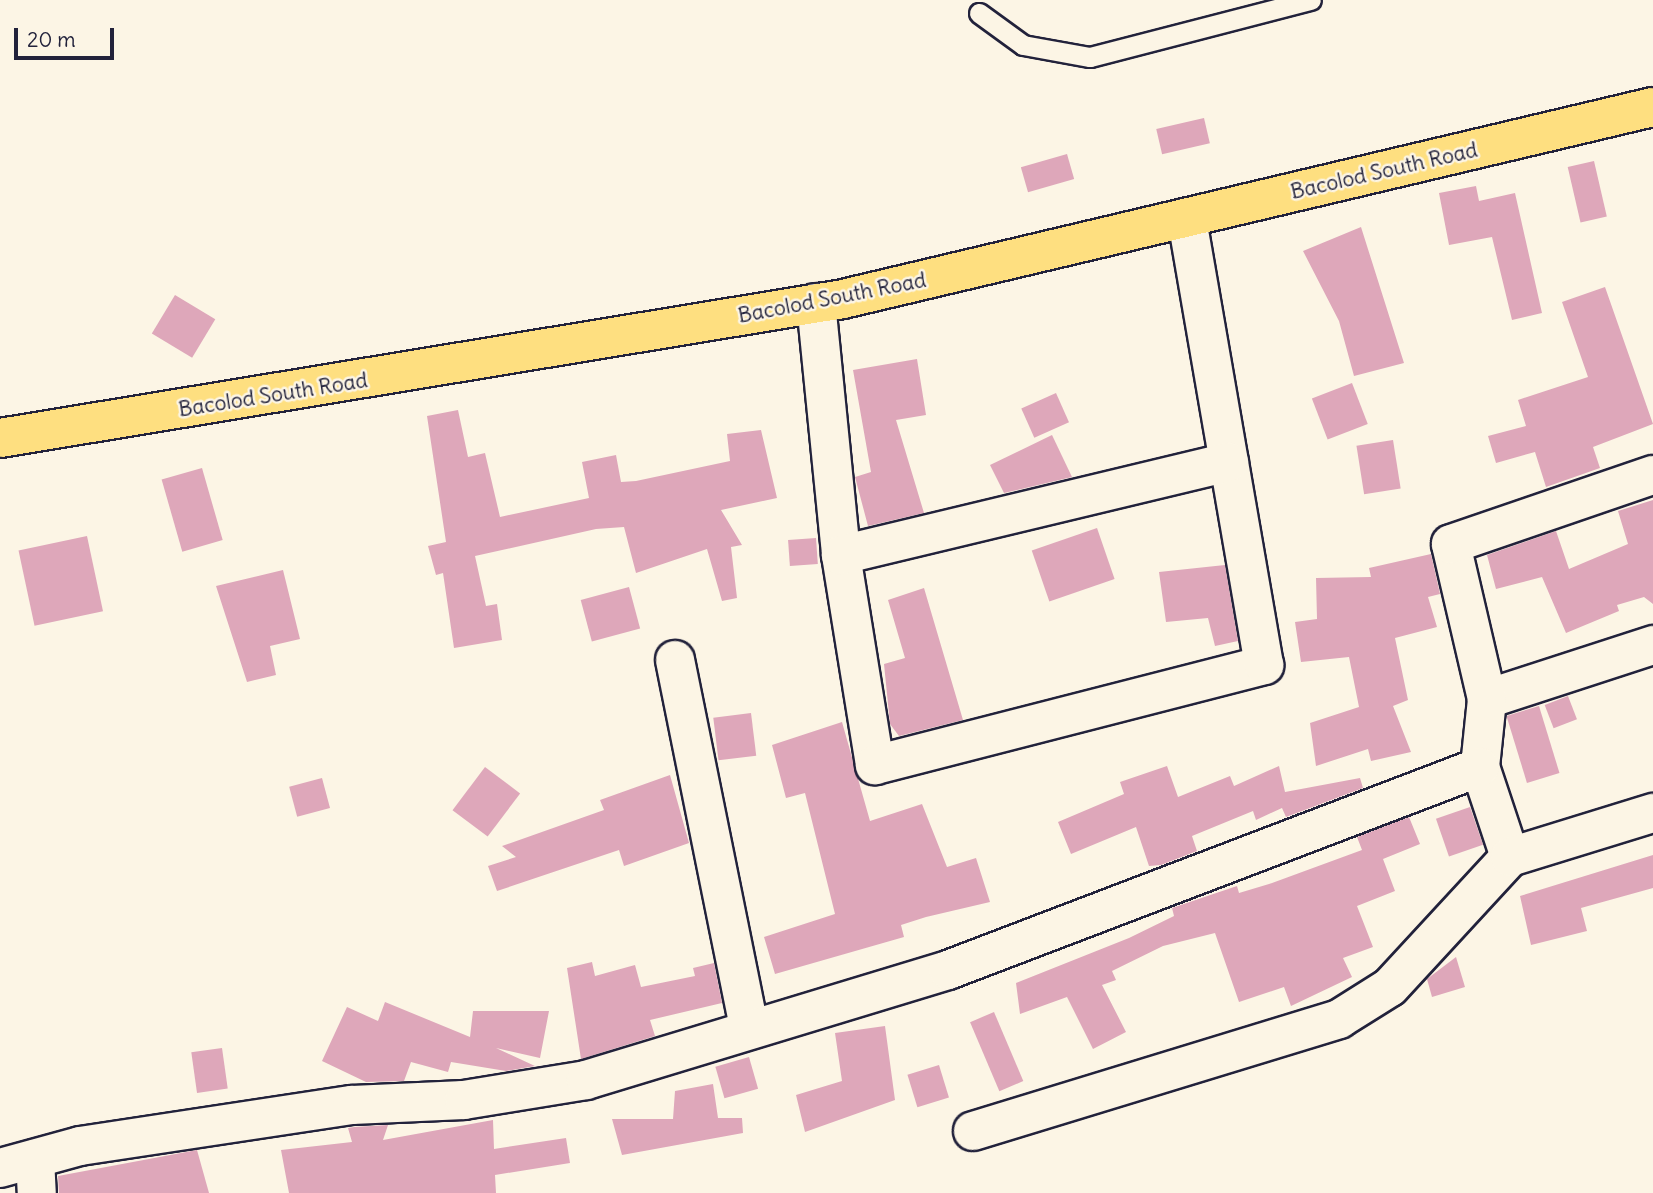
<!DOCTYPE html>
<html>
<head>
<meta charset="utf-8">
<style>
	body { margin:0 }
	#map { position:relative; width:1653px; height:1193px; overflow:hidden; background:#fcf5e5; font-family:Delius,sans-serif }
	div>[style] { position:absolute }
	.building>* { inset:0; background:#dea7ba; transform-origin:0 0 }
	.roads { filter:drop-shadow(2px 0 #22223b) drop-shadow(-2px 0 #22223b) drop-shadow(0 2px #22223b) drop-shadow(0 -2px #22223b) }
	.service>* { height:19px; margin:-9.5px; padding:0 9.5px; transform-origin:9.5px; border-radius:9.5px; background:#fcf5e5 }
	.minor>* { height:38px; margin:-19px; padding:0 19px; transform-origin:19px; border-radius:19px; background:#fcf5e5 }
	.trunk>* { height:38px; margin:-19px; padding:0 19px; transform-origin:19px; border-radius:19px; background:#fedf80 }
	span { translate:-50% -50%; white-space:nowrap; text-align:center; line-height:1.15; -webkit-text-stroke:5px #fcf5e5; paint-order:stroke }
	.street-label { font-size:21px; color:#22223b }
	.scale { position:absolute; left:14px; top:28px; width:100px; height:32px; box-sizing:border-box; border:4px solid #22223b; border-top:0; padding-left:9px; font-size:21px; line-height:24px; white-space:nowrap; color:#22223b; -webkit-text-stroke:5px #fcf5e5; paint-order:stroke }
</style>
</head>
<body>
<div id="map">
	<div class="building">
		<i style="left:1204px;top:118px;width:26px;height:49px;rotate:77deg"></i>
		<i style="left:1067px;top:154px;width:26px;height:48px;rotate:74deg"></i>
		<i style="left:1594px;top:161px;width:57px;height:27px;rotate:77deg"></i>
		<i style="clip-path:polygon(1476px 186px,1479px 201px,1515px 193px,1542px 313px,1512px 320px,1492px 237px,1449px 245px,1439px 193px)"></i>
		<i style="clip-path:polygon(1361px 227px,1404px 363px,1354px 376px,1339px 321px,1303px 251px)"></i>
		<i style="clip-path:polygon(1605px 287px,1653px 424px,1593px 447px,1600px 468px,1546px 487px,1535px 452px,1496px 463px,1488px 436px,1526px 426px,1518px 400px,1588px 377px,1562px 302px)"></i>
		<i style="left:175px;top:295px;width:47px;height:45px;rotate:31deg"></i>
		<i style="clip-path:polygon(917px 359px,926px 415px,896px 420px,924px 513px,868px 526px,855px 477px,871px 472px,853px 370px)"></i>
		<i style="left:1352px;top:383px;width:44px;height:43px;rotate:69deg"></i>
		<i style="left:1056px;top:393px;width:32px;height:38px;rotate:66deg"></i>
		<i style="clip-path:polygon(458px 410px,468px 457px,485px 453px,500px 517px,589px 498px,582px 462px,616px 455px,621px 482px,636px 481px,730px 461px,727px 434px,761px 430px,777px 498px,721px 510px,742px 545px,731px 547px,737px 598px,722px 601px,707px 549px,636px 573px,624px 527px,596px 529px,475px 556px,486px 606px,497px 604px,502px 640px,454px 648px,443px 573px,436px 575px,428px 546px,446px 542px,427px 416px)"></i>
		<i style="clip-path:polygon(1052px 435px,1072px 477px,1004px 493px,990px 465px)"></i>
		<i style="left:1393px;top:440px;width:49px;height:37px;rotate:81deg"></i>
		<i style="left:202px;top:468px;width:75px;height:42px;rotate:74deg"></i>
		<i style="clip-path:polygon(1653px 500px,1653px 604px,1644px 597px,1617px 605px,1619px 611px,1566px 633px,1542px 577px,1496px 589px,1487px 555px,1556px 531px,1569px 569px,1628px 544px,1618px 511px)"></i>
		<i style="left:1097px;top:528px;width:54px;height:69px;rotate:71deg"></i>
		<i style="left:87px;top:536px;width:77px;height:70px;rotate:78deg"></i>
		<i style="left:816px;top:538px;width:26px;height:28px;rotate:86deg"></i>
		<i style="clip-path:polygon(1431px 554px,1440px 594px,1428px 597px,1437px 627px,1395px 638px,1408px 700px,1393px 706px,1411px 752px,1371px 761px,1368px 749px,1316px 766px,1310px 723px,1359px 707px,1349px 657px,1301px 662px,1295px 622px,1317px 619px,1316px 578px,1371px 577px,1369px 568px)"></i>
		<i style="clip-path:polygon(1225px 565px,1238px 641px,1215px 646px,1208px 618px,1166px 622px,1159px 572px)"></i>
		<i style="clip-path:polygon(283px 570px,300px 639px,270px 646px,276px 675px,247px 682px,216px 586px)"></i>
		<i style="left:629px;top:587px;width:43px;height:50px;rotate:75deg"></i>
		<i style="clip-path:polygon(924px 588px,963px 720px,899px 736px,890px 724px,884px 664px,905px 658px,888px 600px)"></i>
		<i style="left:1568px;top:696px;width:25px;height:25px;rotate:69deg"></i>
		<i style="left:1539px;top:706px;width:70px;height:34px;rotate:73deg"></i>
		<i style="left:751px;top:713px;width:43px;height:38px;rotate:83deg"></i>
		<i style="clip-path:polygon(842px 722px,870px 821px,922px 804px,947px 867px,976px 858px,990px 902px,926px 917px,901px 925px,904px 937px,775px 974px,764px 937px,835px 914px,805px 793px,786px 798px,772px 745px)"></i>
		<i style="clip-path:polygon(1167px 766px,1178px 797px,1230px 776px,1234px 786px,1279px 766px,1285px 792px,1360px 778px,1363px 788px,1286px 817px,1282px 808px,1256px 820px,1253px 811px,1192px 836px,1197px 851px,1161px 865px,1149px 866px,1136px 827px,1071px 854px,1058px 822px,1124px 794px,1120px 782px)"></i>
		<i style="left:485px;top:767px;width:44px;height:54px;rotate:37deg"></i>
		<i style="clip-path:polygon(670px 775px,689px 843px,624px 866px,619px 850px,497px 891px,488px 866px,516px 857px,502px 846px,604px 810px,600px 800px)"></i>
		<i style="left:322px;top:778px;width:31px;height:34px;rotate:75deg"></i>
		<i style="left:1470px;top:807px;width:40px;height:36px;rotate:71deg"></i>
		<i style="clip-path:polygon(1409px 817px,1420px 844px,1383px 859px,1395px 891px,1357px 906px,1373px 947px,1343px 958px,1352px 977px,1291px 1006px,1284px 987px,1239px 1002px,1215px 933px,1163px 946px,1112px 971px,1116px 980px,1102px 985px,1126px 1032px,1093px 1049px,1067px 997px,1020px 1014px,1016px 983px,1129px 938px,1174px 916px,1172px 908px,1237px 886px,1239px 893px,1269px 884px,1362px 850px,1357px 837px)"></i>
		<i style="clip-path:polygon(1653px 855px,1653px 888px,1581px 908px,1587px 931px,1531px 945px,1520px 896px)"></i>
		<i style="clip-path:polygon(1456px 957px,1465px 987px,1432px 997px,1427px 979px)"></i>
		<i style="clip-path:polygon(592px 962px,595px 976px,635px 965px,641px 987px,695px 976px,693px 968px,714px 963px,722px 1003px,650px 1020px,655px 1036px,581px 1059px,567px 968px)"></i>
		<i style="clip-path:polygon(385px 1002px,470px 1037px,473px 1011px,549px 1011px,540px 1058px,496px 1048px,535px 1066px,506px 1071px,451px 1062px,448px 1072px,411px 1062px,404px 1081px,366px 1082px,322px 1061px,347px 1007px,378px 1021px)"></i>
		<i style="left:994px;top:1012px;width:75px;height:26px;rotate:67deg"></i>
		<i style="clip-path:polygon(885px 1026px,895px 1100px,805px 1132px,796px 1095px,842px 1081px,835px 1033px)"></i>
		<i style="left:222px;top:1048px;width:41px;height:31px;rotate:82deg"></i>
		<i style="left:749px;top:1057px;width:33px;height:35px;rotate:74deg"></i>
		<i style="left:939px;top:1065px;width:34px;height:33px;rotate:73deg"></i>
		<i style="clip-path:polygon(713px 1084px,718px 1118px,742px 1118px,743px 1133px,622px 1155px,612px 1119px,673px 1119px,675px 1091px)"></i>
		<i style="clip-path:polygon(493px 1120px,494px 1149px,566px 1138px,570px 1163px,495px 1175px,496px 1193px,289px 1193px,281px 1150px,352px 1142px,348px 1128px,354px 1127px,388px 1125px,383px 1140px)"></i>
		<i style="clip-path:polygon(197px 1150px,209px 1193px,59px 1193px,58px 1176px)"></i>
	</div>
	<div class="roads">
		<div class="service">
			<i style="left:979px;top:13px;width:54px;rotate:36deg"></i>
			<i style="left:1023px;top:45px;width:68px;rotate:10.2deg"></i>
			<i style="left:1090px;top:57px;width:228px;rotate:-14.5deg"></i>
		</div>
		<div class="minor">
			<i style="left:816px;top:303px;width:253px;rotate:84.3deg"></i>
			<i style="left:841px;top:555px;width:213px;rotate:80.8deg"></i>
			<i style="left:875px;top:765px;width:402px;rotate:-14.4deg"></i>
			<i style="left:1264px;top:665px;width:454px;rotate:-99.8deg"></i>
			<i style="left:841px;top:555px;width:399px;rotate:-13.5deg"></i>
			<i style="left:675px;top:660px;width:375px;rotate:78.6deg"></i>
			<i style="left:1487px;top:699px;width:175px;rotate:-18deg"></i>
			<i style="left:1510px;top:857px;width:95px;rotate:-108.4deg"></i>
			<i style="left:1480px;top:767px;width:68px;rotate:-84.1deg"></i>
			<i style="left:1487px;top:699px;width:159px;rotate:-103.1deg"></i>
			<i style="left:1451px;top:544px;width:213px;rotate:-18.9deg"></i>
			<i style="left:973px;top:1131px;width:383px;rotate:-17deg"></i>
			<i style="left:1339px;top:1019px;width:60px;rotate:-32.1deg"></i>
			<i style="left:1390px;top:987px;width:177px;rotate:-47.3deg"></i>
			<i style="left:1510px;top:857px;width:150px;rotate:-17.1deg"></i>
			<i style="left:35px;top:1159px;width:34px;rotate:87deg"></i>
			<i style="left:0;top:1168px;width:83px;rotate:-15.4deg"></i>
			<i style="left:80px;top:1146px;width:275px;rotate:-8.6deg"></i>
			<i style="left:352px;top:1105px;width:112px;rotate:-2.6deg"></i>
			<i style="left:464px;top:1100px;width:124px;rotate:-9.3deg"></i>
			<i style="left:586px;top:1080px;width:378px;rotate:-16.9deg"></i>
			<i style="left:948px;top:970px;width:569px;rotate:-20.89deg"></i>
		</div>
		<div class="trunk">
			<i style="left:0;top:438px;width:854px;rotate:-9.36deg"></i>
			<i style="left:843px;top:299px;width:832px;rotate:-13.34deg"></i>
		</div>
	</div>
	<div class="street-label">
		<span style="left:1384px;top:171px;rotate:-13deg">Bacolod South Road</span>
		<span style="left:832px;top:298px;rotate:-11deg">Bacolod South Road</span>
		<span style="left:273px;top:395px;rotate:-9deg">Bacolod South Road</span>
	</div>
	<div class="scale">20 m</div>
</div>
</body>
</html>
